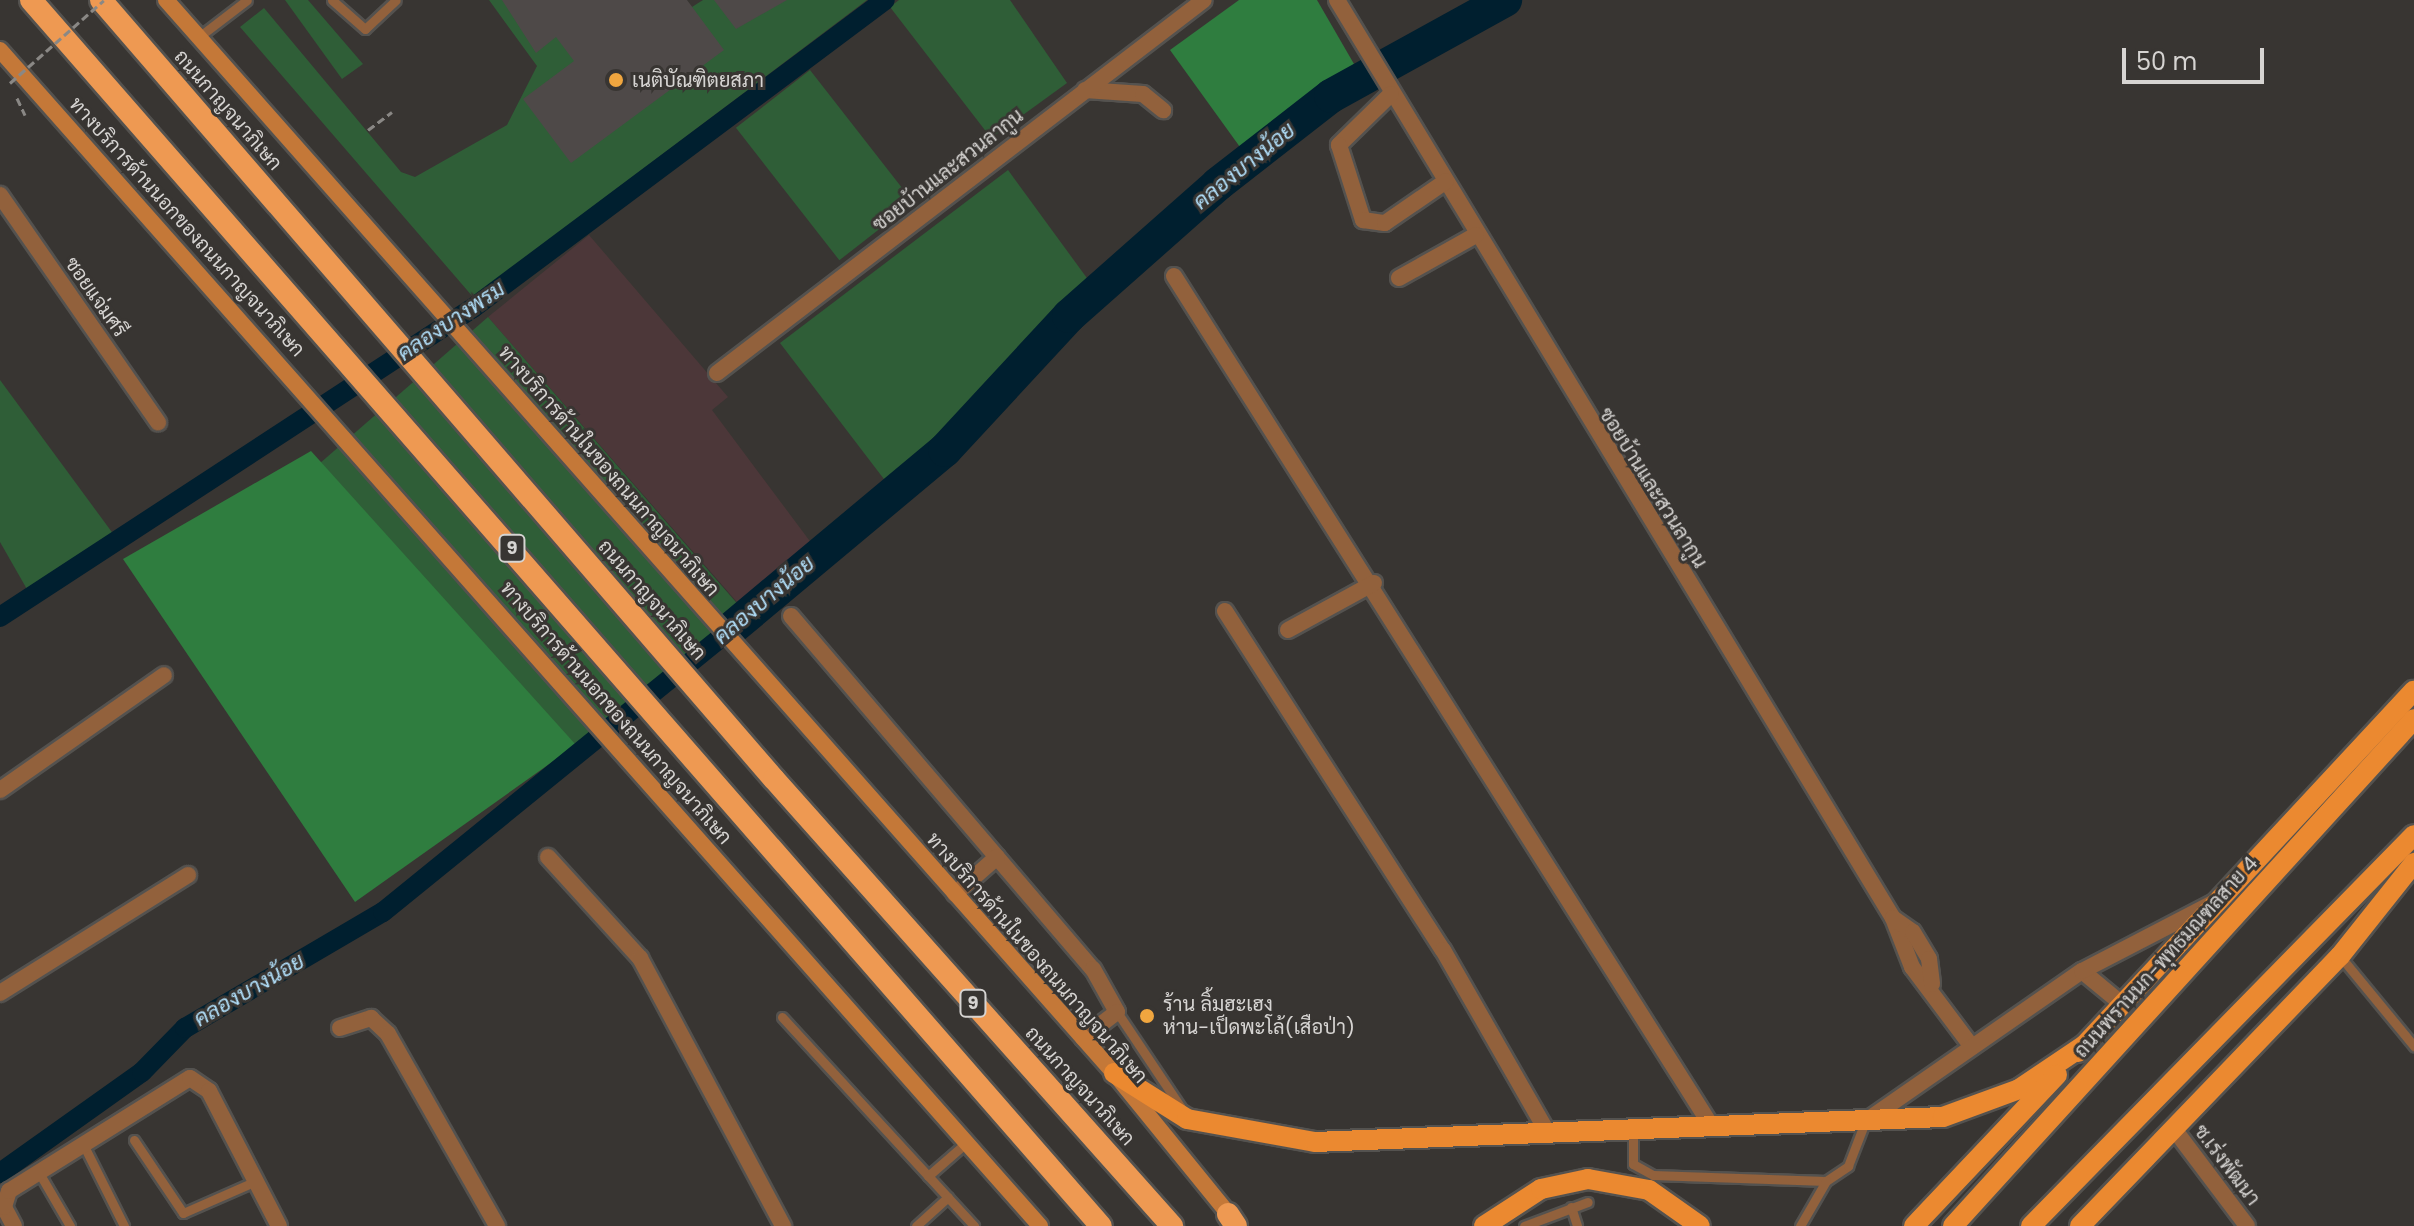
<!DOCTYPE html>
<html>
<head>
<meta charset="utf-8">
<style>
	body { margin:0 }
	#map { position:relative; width:2414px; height:1226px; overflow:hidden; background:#383532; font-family:Poppins,Sarabun,sans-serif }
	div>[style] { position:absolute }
	.industrial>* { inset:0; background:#4c3739 }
	.green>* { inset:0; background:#2f5e37; transform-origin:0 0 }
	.forest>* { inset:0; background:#2f7d3f }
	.canal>* { height:20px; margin:-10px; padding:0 10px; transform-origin:10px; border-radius:10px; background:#001f2f }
	.river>* { height:34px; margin:-17px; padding:0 17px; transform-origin:17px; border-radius:17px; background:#001f2f }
	.building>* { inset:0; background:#4e4948 }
	.path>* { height:3px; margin-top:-1.5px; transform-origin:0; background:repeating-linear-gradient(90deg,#8a8885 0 8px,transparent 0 12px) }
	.roads { filter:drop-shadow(2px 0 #54524f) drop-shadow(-2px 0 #54524f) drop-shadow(0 2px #54524f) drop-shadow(0 -2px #54524f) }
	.service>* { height:9px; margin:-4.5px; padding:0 4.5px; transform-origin:4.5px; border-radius:4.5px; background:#92613c }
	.minor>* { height:16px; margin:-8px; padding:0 8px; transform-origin:8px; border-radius:8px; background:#92613c }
	.secondary>* { height:16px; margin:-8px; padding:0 8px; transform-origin:8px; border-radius:8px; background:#c47838 }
	.primary>* { height:20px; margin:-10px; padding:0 10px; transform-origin:10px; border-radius:10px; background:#eb8930 }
	.trunk>* { height:22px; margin:-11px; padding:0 11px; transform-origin:11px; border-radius:11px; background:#ee9952 }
	.path-bridge>* { height:3px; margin-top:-1.5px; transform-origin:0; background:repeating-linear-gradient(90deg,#8a8885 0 8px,transparent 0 12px) }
	.dots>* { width:22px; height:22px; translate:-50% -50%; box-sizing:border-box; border:4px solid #383532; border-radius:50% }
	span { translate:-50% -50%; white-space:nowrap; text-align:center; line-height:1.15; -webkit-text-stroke:6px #383532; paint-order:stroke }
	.shield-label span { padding:2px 6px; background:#383532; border:2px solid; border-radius:6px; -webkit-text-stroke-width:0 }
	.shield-label { font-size:18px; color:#d6d4d2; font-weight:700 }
	.poi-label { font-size:20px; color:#d6d4d2 }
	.left { translate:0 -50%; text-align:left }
	.street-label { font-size:20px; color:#d6d4d2 }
	.water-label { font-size:22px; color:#b1dffa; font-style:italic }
	.scale { position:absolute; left:2122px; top:48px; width:142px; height:36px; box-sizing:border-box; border:4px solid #d6d4d2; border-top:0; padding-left:10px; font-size:24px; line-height:28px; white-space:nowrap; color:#d6d4d2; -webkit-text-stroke:6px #383532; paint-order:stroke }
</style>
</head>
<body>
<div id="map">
	<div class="industrial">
		<i style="clip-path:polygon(589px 235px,728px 397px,712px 410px,815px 548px,744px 610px,488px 317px)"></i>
	</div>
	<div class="green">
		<i style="clip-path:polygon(285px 0,308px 0,363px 64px,342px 79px)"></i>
		<i style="clip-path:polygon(489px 0,549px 0,599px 66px,703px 0,867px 0,473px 297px,240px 27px,264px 8px,401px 172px,415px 177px,507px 125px,537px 66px)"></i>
		<i style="clip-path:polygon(899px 0,1010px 0,1067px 83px,991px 138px,890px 7px)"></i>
		<i style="left:810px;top:70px;width:168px;height:94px;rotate:52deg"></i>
		<i style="clip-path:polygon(1008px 170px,1092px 285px,938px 447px,890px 487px,780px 343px)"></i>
		<i style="left:488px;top:317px;width:389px;height:222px;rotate:49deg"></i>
		<i style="clip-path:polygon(0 380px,114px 535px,28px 591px,0 542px)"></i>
	</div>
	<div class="forest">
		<i style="clip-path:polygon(1239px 0,1317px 0,1354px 64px,1245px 154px,1170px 50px)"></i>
		<i style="clip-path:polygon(311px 451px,576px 745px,355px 902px,123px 559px)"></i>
	</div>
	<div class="canal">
		<i style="left:0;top:617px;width:565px;rotate:-33.16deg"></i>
		<i style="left:473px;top:308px;width:514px;rotate:-36.78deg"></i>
		<i style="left:0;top:1173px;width:174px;rotate:-35.4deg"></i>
		<i style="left:142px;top:1072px;width:62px;rotate:-45.7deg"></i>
		<i style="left:185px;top:1028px;width:229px;rotate:-30.4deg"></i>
		<i style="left:383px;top:912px;width:450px;rotate:-39.1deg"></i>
	</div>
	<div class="river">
		<i style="left:732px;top:628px;width:278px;rotate:-39.9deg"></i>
		<i style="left:945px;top:450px;width:183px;rotate:-47.2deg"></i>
		<i style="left:1069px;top:316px;width:199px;rotate:-41.5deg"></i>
		<i style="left:1218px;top:184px;width:143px;rotate:-37.9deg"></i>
		<i style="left:1331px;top:96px;width:199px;rotate:-28.9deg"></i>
	</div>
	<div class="building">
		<i style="clip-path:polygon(502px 0,687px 0,724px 50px,571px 163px,523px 99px,574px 61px,556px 37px,536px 53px)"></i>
		<i style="clip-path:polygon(714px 0,787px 0,736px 29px)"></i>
	</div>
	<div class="path">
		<i style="left:17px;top:98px;width:19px;rotate:65deg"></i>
		<i style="left:368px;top:130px;width:30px;rotate:-37deg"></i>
	</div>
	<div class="roads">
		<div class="service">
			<i style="left:332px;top:0;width:44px;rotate:41.3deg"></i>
			<i style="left:365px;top:29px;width:42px;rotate:-43.1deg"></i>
			<i style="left:200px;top:36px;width:59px;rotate:-37.5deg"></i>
			<i style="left:2340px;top:956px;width:117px;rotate:50.6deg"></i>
			<i style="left:1117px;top:1012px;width:120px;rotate:56.2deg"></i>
			<i style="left:782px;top:1017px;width:284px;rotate:47.4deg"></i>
			<i style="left:1633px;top:1130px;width:34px;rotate:90deg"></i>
			<i style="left:1633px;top:1164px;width:23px;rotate:29deg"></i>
			<i style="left:1653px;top:1175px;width:173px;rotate:2deg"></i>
			<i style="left:1826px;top:1181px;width:27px;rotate:-34deg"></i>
			<i style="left:1848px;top:1166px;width:47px;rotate:-68.9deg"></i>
			<i style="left:134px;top:1140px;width:88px;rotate:56.1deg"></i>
			<i style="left:183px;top:1213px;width:80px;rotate:-23.7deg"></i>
			<i style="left:83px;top:1144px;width:92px;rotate:63.4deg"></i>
			<i style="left:38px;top:1171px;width:64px;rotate:59.8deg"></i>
			<i style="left:928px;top:1176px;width:52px;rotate:-41.1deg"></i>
			<i style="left:1571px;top:1207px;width:20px;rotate:72deg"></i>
			<i style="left:916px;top:1226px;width:43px;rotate:-42.2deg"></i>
			<i style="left:1524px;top:1226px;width:68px;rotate:-20.6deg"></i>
			<i style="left:1800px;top:1226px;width:52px;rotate:-60deg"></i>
		</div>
		<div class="minor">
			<i style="left:1337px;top:0;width:1073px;rotate:58.8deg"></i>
			<i style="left:1893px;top:918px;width:53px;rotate:68.8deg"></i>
			<i style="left:1912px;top:967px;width:100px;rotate:53.1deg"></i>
			<i style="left:1085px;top:90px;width:58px;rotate:3.9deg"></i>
			<i style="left:1143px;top:94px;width:26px;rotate:39deg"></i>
			<i style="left:1391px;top:94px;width:73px;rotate:135.6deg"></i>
			<i style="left:1339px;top:145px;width:79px;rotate:72.3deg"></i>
			<i style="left:1363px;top:220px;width:22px;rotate:8deg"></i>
			<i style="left:1385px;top:223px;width:74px;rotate:-34.5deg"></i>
			<i style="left:0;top:195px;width:277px;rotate:55.2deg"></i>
			<i style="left:1174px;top:276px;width:1007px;rotate:57.7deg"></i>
			<i style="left:1399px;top:278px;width:88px;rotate:-29.2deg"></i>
			<i style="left:717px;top:373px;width:613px;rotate:-37.45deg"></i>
			<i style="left:1225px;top:611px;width:403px;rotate:57.3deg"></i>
			<i style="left:1443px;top:950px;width:211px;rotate:60.2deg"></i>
			<i style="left:791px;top:616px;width:465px;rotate:49.5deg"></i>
			<i style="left:1093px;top:969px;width:49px;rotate:60.8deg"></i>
			<i style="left:1117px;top:1012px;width:43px;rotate:142.6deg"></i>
			<i style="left:1288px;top:630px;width:98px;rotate:-28.7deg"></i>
			<i style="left:0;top:790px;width:200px;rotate:-35deg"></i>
			<i style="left:548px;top:857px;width:137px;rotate:47.7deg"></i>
			<i style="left:640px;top:958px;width:304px;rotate:61.9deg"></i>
			<i style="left:955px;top:894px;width:56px;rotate:-41.4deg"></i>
			<i style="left:1893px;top:918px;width:24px;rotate:35deg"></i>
			<i style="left:1913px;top:932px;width:31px;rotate:59deg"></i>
			<i style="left:1929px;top:959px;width:25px;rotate:83deg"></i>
			<i style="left:2082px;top:971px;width:52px;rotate:39.5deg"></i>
			<i style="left:0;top:993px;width:222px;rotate:-32.1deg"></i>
			<i style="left:340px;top:1028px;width:33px;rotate:-18deg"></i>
			<i style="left:371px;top:1018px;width:23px;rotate:43deg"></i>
			<i style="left:388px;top:1034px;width:221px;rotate:60.4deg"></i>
			<i style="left:1866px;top:1121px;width:263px;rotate:-34.8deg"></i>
			<i style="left:2082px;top:971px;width:150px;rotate:-27.4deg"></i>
			<i style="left:2174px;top:1129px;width:121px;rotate:53deg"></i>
			<i style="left:14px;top:1226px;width:21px;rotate:-118deg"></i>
			<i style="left:4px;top:1207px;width:17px;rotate:-73deg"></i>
			<i style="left:9px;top:1191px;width:213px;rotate:-32deg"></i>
			<i style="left:190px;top:1078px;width:23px;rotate:34deg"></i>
			<i style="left:209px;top:1091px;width:152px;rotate:62.6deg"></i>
		</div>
		<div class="secondary">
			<i style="left:166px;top:0;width:1432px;rotate:48.54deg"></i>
			<i style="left:1114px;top:1073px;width:192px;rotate:50.9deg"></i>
			<i style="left:0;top:50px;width:1570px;rotate:48.51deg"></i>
		</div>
		<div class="primary">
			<i style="left:2078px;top:1052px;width:493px;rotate:-47.1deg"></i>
			<i style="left:1114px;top:1073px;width:86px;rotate:32.2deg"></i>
			<i style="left:1187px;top:1119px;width:130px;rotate:10.2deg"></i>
			<i style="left:1315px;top:1142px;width:628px;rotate:-2.28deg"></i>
			<i style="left:1943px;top:1117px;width:81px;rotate:-20.2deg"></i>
			<i style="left:2019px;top:1089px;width:81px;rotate:-33.9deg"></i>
			<i style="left:1484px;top:1226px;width:68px;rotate:-33deg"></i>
			<i style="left:1541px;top:1189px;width:48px;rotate:-12deg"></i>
			<i style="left:1588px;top:1179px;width:62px;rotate:10.2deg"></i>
			<i style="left:1649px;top:1190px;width:62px;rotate:35.2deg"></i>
			<i style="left:1914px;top:1226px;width:208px;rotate:-46.6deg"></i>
			<i style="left:1953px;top:1226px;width:685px;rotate:-47.72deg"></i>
			<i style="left:2031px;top:1226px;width:547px;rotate:-45.59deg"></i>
			<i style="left:2080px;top:1226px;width:375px;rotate:-46.1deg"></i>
			<i style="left:2340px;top:956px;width:119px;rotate:-51.5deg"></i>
		</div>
		<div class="trunk">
			<i style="left:31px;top:0;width:1627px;rotate:48.89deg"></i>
			<i style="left:101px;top:0;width:1029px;rotate:49.18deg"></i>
			<i style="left:774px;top:779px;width:599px;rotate:48.32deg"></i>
			<i style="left:1228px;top:1214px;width:14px;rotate:56deg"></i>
		</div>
	</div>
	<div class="path-bridge">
		<i style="left:10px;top:83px;width:125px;rotate:-41.4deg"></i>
	</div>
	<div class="dots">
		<i style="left:616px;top:80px;background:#f0a63f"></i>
		<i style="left:1147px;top:1016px;background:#f0a63f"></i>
	</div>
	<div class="shield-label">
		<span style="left:512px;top:548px">9</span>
		<span style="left:973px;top:1003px">9</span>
	</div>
	<div class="poi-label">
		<span class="left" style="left:632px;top:80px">เนติบัณฑิตยสภา</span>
		<span class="left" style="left:1163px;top:1016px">ร้าน ลิ้มฮะเฮง<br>ห่าน-เป็ดพะโล้(เสือป่า)</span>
	</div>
	<div class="street-label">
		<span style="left:228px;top:110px;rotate:49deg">ถนนกาญจนาภิเษก</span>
		<span style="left:948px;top:170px;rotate:-38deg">ซอยบ้านและสวนลากูน</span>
		<span style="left:187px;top:227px;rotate:48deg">ทางบริการด้านนอกของถนนกาญจนาภิเษก</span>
		<span style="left:96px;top:297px;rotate:55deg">ซอยแจ่มศรี</span>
		<span style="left:609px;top:471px;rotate:49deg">ทางบริการด้านในของถนนกาญจนาภิเษก</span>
		<span style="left:1653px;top:488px;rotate:58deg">ซอยบ้านและสวนลากูน</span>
		<span style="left:652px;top:600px;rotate:49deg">ถนนกาญจนาภิเษก</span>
		<span style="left:616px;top:713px;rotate:49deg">ทางบริการด้านนอกของถนนกาญจนาภิเษก</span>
		<span style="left:2166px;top:957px;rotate:-48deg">ถนนพรานนก-พุทธมณฑลสาย 4</span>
		<span style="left:1037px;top:958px;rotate:49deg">ทางบริการด้านในของถนนกาญจนาภิเษก</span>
		<span style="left:1080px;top:1086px;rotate:48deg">ถนนกาญจนาภิเษก</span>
		<span style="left:2227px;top:1165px;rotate:53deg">ซ.เร่งพัฒนา</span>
	</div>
	<div class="water-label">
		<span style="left:1244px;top:166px;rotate:-39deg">คลองบางน้อย</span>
		<span style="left:451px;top:321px;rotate:-34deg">คลองบางพรม</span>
		<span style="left:764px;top:600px;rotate:-40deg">คลองบางน้อย</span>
		<span style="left:249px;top:990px;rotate:-30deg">คลองบางน้อย</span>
	</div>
	<div class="scale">50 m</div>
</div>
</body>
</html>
